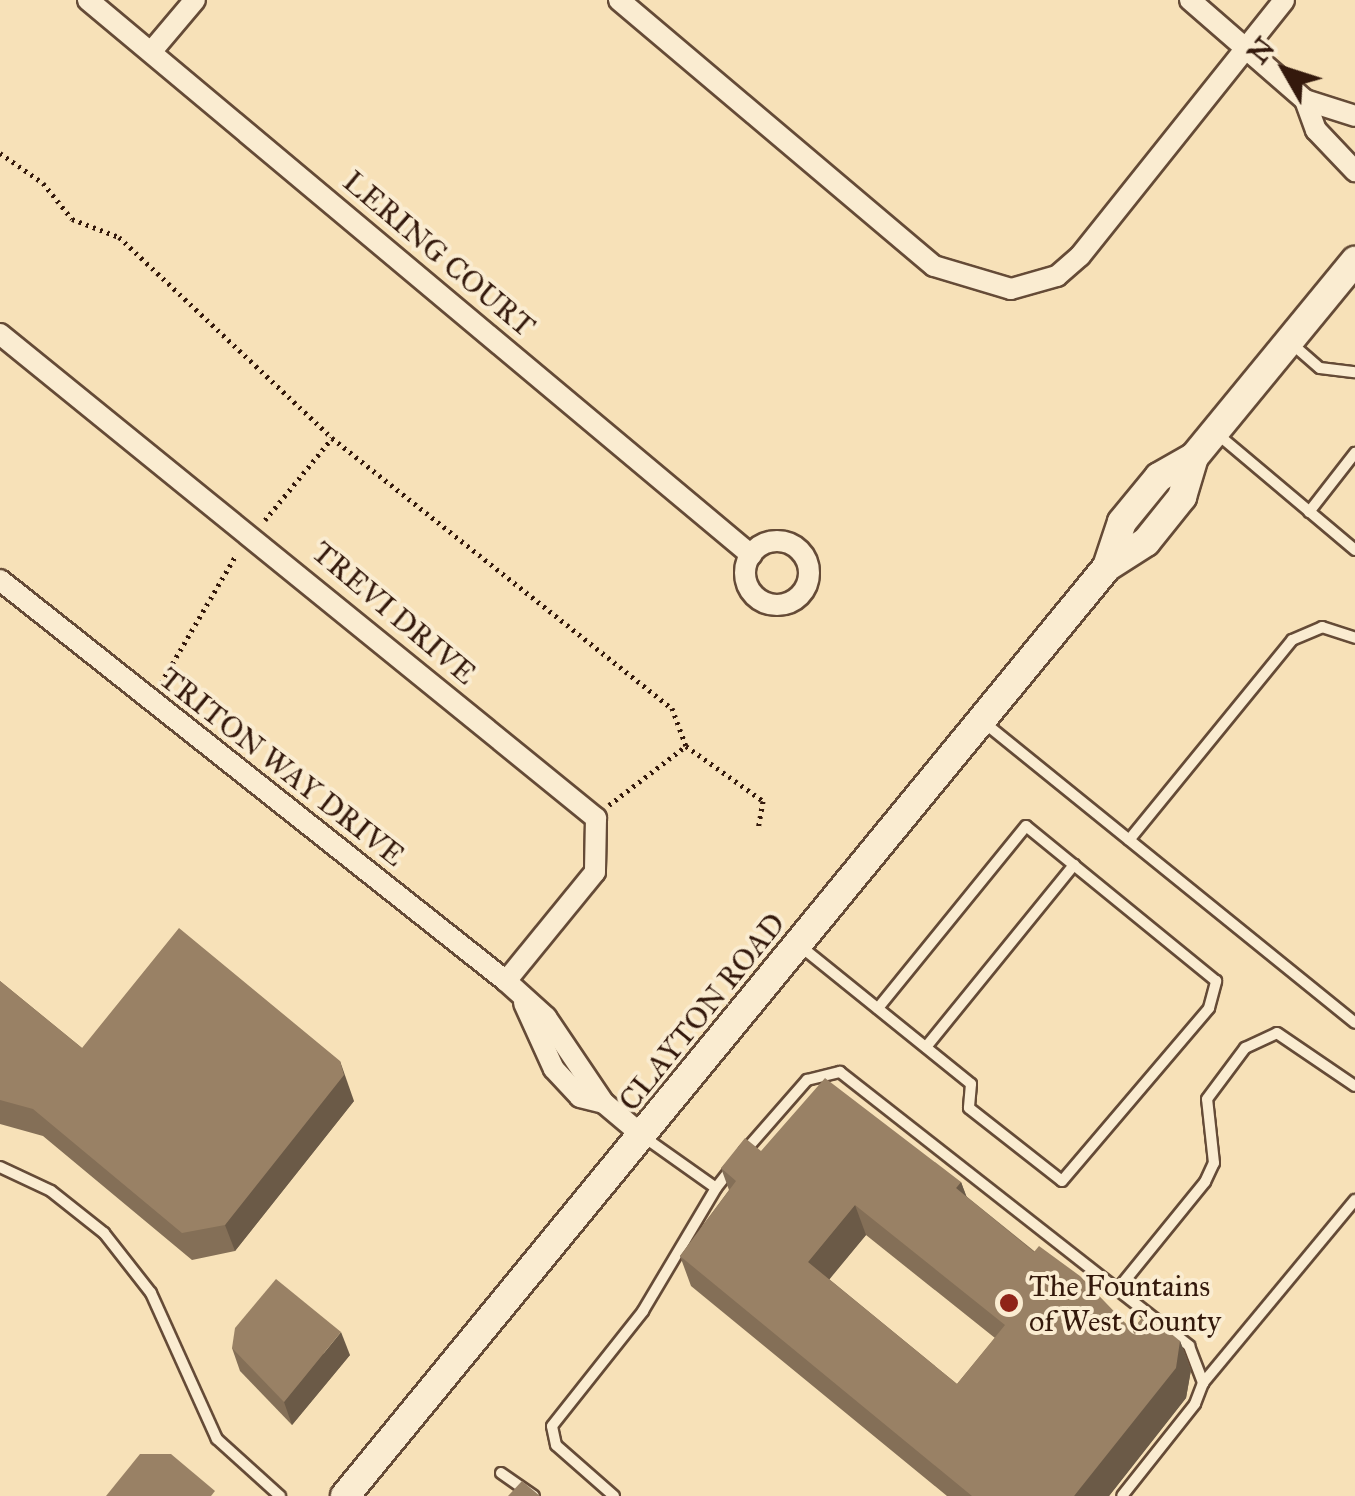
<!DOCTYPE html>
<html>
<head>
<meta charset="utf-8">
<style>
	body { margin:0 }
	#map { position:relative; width:1355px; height:1496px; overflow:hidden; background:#f7e1b8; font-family:"IM FELL Great Primer",serif }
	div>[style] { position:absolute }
	.path>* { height:5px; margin-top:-2.5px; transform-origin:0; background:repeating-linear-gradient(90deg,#34190c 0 2.5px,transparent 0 7.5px) }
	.roads { filter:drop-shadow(2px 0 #654b37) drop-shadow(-2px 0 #654b37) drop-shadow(0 2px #654b37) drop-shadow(0 -2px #654b37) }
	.service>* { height:10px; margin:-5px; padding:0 5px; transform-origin:5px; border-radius:5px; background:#faecd1 }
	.minor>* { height:20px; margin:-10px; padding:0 10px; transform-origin:10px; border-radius:10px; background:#faecd1 }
	.minor>.ring { margin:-10px; padding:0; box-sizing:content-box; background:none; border:20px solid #faecd1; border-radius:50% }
	.secondary>* { height:28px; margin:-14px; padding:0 14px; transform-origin:14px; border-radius:14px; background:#faecd1 }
	.wall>* { inset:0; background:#846f57 }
	.shaded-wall>* { inset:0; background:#6b5a47 }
	.building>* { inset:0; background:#998165 }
	.dots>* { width:28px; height:28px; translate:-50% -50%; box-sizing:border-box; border:5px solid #faecd1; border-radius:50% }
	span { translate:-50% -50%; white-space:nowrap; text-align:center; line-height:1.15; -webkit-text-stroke:8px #faecd1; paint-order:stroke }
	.street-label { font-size:30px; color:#34190c }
	.poi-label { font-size:30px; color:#34190c }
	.left { translate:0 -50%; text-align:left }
	.north { position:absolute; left:1235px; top:20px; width:100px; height:100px; -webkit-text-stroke:8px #faecd1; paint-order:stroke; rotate:309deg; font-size:28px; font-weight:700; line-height:40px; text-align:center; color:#34190c }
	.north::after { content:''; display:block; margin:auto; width:35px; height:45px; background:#34190c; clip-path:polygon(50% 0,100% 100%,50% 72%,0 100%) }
</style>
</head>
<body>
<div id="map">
	<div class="path">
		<i style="left:0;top:153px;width:52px;rotate:34.9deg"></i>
		<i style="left:43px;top:183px;width:46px;rotate:51.1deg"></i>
		<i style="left:72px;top:219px;width:50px;rotate:21deg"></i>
		<i style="left:119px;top:237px;width:293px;rotate:43.3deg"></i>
		<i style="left:265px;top:520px;width:106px;rotate:-50.7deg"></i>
		<i style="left:332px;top:438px;width:434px;rotate:38.5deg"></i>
		<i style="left:672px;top:708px;width:40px;rotate:69.8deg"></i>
		<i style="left:161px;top:683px;width:148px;rotate:-59.6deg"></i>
		<i style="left:609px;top:805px;width:97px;rotate:-37.5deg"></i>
		<i style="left:686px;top:746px;width:95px;rotate:35.5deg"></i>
		<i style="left:763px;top:801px;width:28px;rotate:100deg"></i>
	</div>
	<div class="roads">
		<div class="service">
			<i style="left:1291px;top:343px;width:38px;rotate:41deg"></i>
			<i style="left:1320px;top:368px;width:35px;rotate:7deg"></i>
			<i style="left:1215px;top:432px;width:183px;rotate:40.1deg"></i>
			<i style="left:1309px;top:512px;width:75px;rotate:-52.1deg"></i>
			<i style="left:981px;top:720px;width:481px;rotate:39deg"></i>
			<i style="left:1129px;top:840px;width:258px;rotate:-50.8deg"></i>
			<i style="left:1292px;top:640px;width:33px;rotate:-23deg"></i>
			<i style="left:1322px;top:627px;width:35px;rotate:18deg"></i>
			<i style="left:799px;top:945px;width:221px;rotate:38.9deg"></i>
			<i style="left:971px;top:1084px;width:24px;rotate:95deg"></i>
			<i style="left:969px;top:1108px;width:118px;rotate:38.1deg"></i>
			<i style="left:1062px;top:1181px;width:227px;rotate:-49.6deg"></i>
			<i style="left:1209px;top:1008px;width:28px;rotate:-75deg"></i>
			<i style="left:1216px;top:981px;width:245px;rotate:-140.8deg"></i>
			<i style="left:1026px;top:826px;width:235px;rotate:129.1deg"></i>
			<i style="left:926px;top:1047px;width:235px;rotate:-50.9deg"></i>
			<i style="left:644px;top:1137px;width:88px;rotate:35.3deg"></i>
			<i style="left:716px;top:1188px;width:24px;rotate:-52deg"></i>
			<i style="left:744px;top:1152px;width:96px;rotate:-48.8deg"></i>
			<i style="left:807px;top:1080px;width:34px;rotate:-14deg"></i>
			<i style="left:840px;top:1072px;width:444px;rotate:38.1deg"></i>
			<i style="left:1189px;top:1346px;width:40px;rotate:69deg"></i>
			<i style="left:1203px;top:1383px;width:22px;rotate:111deg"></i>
			<i style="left:1195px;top:1404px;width:117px;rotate:128.4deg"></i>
			<i style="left:0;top:1167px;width:56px;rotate:25.2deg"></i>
			<i style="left:51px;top:1191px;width:68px;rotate:38.4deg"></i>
			<i style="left:104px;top:1233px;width:76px;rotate:51.9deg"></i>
			<i style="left:151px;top:1293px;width:160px;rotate:65.7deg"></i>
			<i style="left:217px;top:1439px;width:85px;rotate:42.1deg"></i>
			<i style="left:1118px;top:1289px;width:138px;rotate:-50.9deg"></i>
			<i style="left:1205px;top:1182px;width:21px;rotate:-65deg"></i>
			<i style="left:1214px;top:1163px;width:64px;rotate:-96.2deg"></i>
			<i style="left:1207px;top:1099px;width:64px;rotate:-53.3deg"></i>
			<i style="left:1245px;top:1048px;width:35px;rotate:-25deg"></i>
			<i style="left:1277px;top:1033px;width:94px;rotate:34.2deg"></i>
			<i style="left:1203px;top:1383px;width:238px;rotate:-50.3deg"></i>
			<i style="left:501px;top:1473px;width:40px;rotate:34.9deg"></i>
			<i style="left:614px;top:1496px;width:77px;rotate:-138.7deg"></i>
			<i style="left:556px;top:1445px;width:19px;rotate:-102deg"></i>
			<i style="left:552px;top:1426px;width:147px;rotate:-51.6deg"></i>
			<i style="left:643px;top:1311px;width:143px;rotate:-59.3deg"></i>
		</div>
		<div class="minor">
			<i style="left:88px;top:0;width:865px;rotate:39.93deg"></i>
			<i style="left:619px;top:0;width:412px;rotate:40.2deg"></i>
			<i style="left:934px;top:266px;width:80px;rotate:16.6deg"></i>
			<i style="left:1011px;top:289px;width:48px;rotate:-15.8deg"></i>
			<i style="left:1057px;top:276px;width:30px;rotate:-41deg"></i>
			<i style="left:1080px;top:256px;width:327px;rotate:-51.4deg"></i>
			<i style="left:1190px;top:0;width:152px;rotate:41deg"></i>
			<i style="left:1305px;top:100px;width:32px;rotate:70deg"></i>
			<i style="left:1316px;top:130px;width:57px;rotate:46.4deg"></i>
			<i style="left:151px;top:52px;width:68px;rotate:-49.8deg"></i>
			<i style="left:1305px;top:100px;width:52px;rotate:17.7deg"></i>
			<i style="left:0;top:334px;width:768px;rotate:39.08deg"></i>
			<i style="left:596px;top:818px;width:54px;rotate:91.1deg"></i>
			<i style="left:595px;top:872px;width:141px;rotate:129.2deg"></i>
			<i class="ring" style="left:745px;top:541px;width:44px;height:44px"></i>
			<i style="left:0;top:580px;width:646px;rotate:38.4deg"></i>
			<i style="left:506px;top:981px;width:54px;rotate:42deg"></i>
			<i style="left:546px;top:1017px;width:104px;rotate:56deg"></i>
			<i style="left:604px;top:1103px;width:51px;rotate:40.2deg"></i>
			<i style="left:524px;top:1003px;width:72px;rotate:65.6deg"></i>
			<i style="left:554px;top:1069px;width:38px;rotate:47deg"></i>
			<i style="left:580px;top:1097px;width:25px;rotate:14deg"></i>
		</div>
		<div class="secondary">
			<i style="left:1107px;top:567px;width:47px;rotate:-71.6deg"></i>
			<i style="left:1122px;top:522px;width:58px;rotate:-50.6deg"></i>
			<i style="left:1159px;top:477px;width:40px;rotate:-29.7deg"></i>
			<i style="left:1194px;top:457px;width:254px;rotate:-50.6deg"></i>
			<i style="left:345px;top:1496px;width:1202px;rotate:-50.64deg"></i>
			<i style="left:1107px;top:567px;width:46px;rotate:-32.7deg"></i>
			<i style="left:1146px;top:542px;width:58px;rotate:-51.3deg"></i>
			<i style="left:1182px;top:497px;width:42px;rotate:-73.3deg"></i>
		</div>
	</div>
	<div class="wall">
		<i style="clip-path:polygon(0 981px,82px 1048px,354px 1101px,235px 1251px,192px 1260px,43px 1136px,0 1124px)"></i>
		<i style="clip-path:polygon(evenodd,761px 1151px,961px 1182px,966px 1196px,1132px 1330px,1180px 1341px,1191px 1370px,1186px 1398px,1109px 1496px,947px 1496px,691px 1286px,680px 1256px,729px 1190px,721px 1168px,761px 1151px,866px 1235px,995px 1338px,957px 1384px,829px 1279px,866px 1235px)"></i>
		<i style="clip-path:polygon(232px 1348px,350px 1355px,292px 1425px,240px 1371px)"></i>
	</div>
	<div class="shaded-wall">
		<i style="clip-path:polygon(340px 1061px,354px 1101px,235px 1251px,225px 1225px)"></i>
		<i style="clip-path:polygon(961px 1182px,972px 1211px,956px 1188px)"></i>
		<i style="clip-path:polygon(855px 1205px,866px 1235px,819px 1292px,808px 1262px)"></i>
		<i style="clip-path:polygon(341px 1332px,350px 1355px,292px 1425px,284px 1402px)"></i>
		<i style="clip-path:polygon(1180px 1341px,1191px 1370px,1186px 1398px,1109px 1496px,1074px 1496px)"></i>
	</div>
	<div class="building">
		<i style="clip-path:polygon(179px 928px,340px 1061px,344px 1075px,225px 1225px,182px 1233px,33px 1109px,0 1100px,0 981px,82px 1048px)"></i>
		<i style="clip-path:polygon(evenodd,825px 1078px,961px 1182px,956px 1188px,1034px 1252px,1039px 1246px,1080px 1276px,1132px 1330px,1146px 1313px,1180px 1341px,1176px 1368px,1074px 1496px,972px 1496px,680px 1256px,736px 1181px,721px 1168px,745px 1138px,761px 1151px,825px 1078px,855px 1205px,1005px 1325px,957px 1384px,808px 1262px,855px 1205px)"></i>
		<i style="clip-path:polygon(276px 1279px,341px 1332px,284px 1402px,232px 1348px,235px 1328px)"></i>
		<i style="clip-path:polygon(140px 1454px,171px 1454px,215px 1491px,211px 1496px,106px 1496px)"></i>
		<i style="clip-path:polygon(522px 1481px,540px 1496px,508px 1496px)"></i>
	</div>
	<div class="dots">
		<i style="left:1009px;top:1303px;background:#8f2418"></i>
	</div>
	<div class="street-label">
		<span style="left:439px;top:254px;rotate:40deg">LERING COURT</span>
		<span style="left:394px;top:613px;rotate:40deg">TREVI DRIVE</span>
		<span style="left:282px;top:767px;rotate:38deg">TRITON WAY DRIVE</span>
		<span style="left:702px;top:1012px;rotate:-51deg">CLAYTON ROAD</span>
	</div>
	<div class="poi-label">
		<span class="left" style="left:1029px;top:1303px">The Fountains<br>of West County</span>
	</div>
	<div class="north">N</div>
</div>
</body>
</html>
